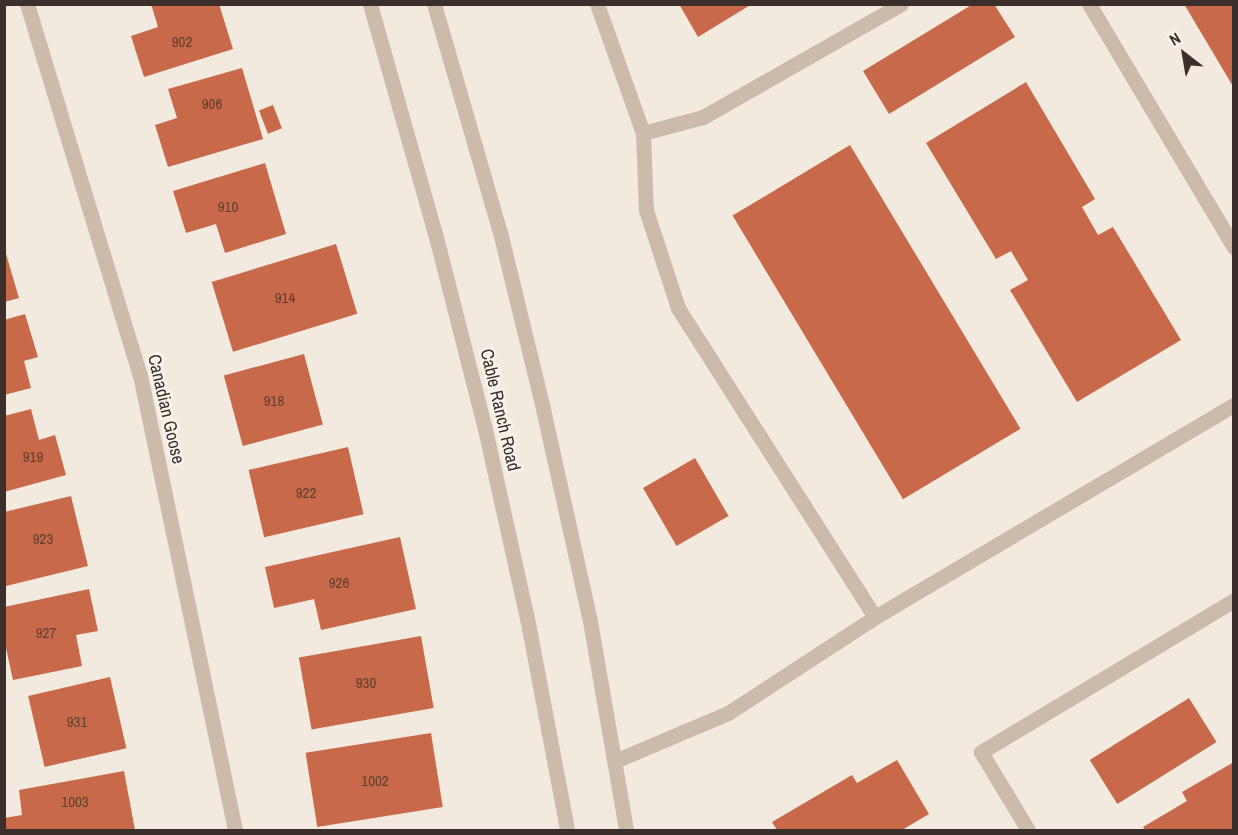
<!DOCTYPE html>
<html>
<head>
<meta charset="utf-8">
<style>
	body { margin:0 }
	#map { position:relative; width:1238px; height:835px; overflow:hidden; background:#f3eadf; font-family:"Archivo Narrow",sans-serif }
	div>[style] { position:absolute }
	.building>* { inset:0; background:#c86a49; transform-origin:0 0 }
	.service>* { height:15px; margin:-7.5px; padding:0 7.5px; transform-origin:7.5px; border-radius:7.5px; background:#ccbbab }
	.minor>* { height:15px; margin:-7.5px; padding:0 7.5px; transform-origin:7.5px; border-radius:7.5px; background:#ccbbab }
	.tertiary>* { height:15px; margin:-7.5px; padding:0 7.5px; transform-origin:7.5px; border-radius:7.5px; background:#ccbbab }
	span { translate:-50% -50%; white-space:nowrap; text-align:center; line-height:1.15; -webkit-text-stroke:5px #fbf4ec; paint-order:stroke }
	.number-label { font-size:15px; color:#5e3e32 }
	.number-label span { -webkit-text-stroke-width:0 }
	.street-label { font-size:18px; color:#3a2f2a }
	.frame { position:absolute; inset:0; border:6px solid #3a2f2a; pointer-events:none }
	.north { position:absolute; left:1154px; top:24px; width:60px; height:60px; -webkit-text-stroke:4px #fbf4ec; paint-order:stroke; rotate:329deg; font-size:16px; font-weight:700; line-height:24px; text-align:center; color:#3a2f2a }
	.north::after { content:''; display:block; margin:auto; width:21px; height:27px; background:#3a2f2a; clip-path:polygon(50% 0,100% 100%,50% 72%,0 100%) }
</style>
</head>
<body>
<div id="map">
	<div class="building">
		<i style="clip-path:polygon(151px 4px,219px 4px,233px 49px,144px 77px,131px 36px,158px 27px)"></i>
		<i style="clip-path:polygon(679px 4px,752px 4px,698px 37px)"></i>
		<i style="clip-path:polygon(973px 4px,994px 4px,1015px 37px,889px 114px,863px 71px)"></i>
		<i style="clip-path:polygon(1184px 4px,1234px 4px,1234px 88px)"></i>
		<i style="clip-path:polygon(242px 68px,263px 139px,168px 167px,155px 125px,177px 118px,168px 89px)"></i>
		<i style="clip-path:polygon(1026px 82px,1095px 199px,1082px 207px,1098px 235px,1113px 227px,1181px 340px,1077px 402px,1010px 290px,1028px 280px,1011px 251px,996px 259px,926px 143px)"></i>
		<i style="left:273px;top:105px;width:25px;height:15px;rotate:69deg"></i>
		<i style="left:850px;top:145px;width:331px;height:137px;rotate:59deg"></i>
		<i style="clip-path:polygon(265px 163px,286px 234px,225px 253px,216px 224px,186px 233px,173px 191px)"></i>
		<i style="left:336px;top:244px;width:73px;height:130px;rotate:73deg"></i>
		<i style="clip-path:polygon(4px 247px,19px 298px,4px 302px)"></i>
		<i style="clip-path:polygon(25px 314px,38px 357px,24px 361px,31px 388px,4px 395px,4px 320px)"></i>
		<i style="left:304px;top:354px;width:73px;height:83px;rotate:75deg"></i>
		<i style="clip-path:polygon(31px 409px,39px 440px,55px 435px,66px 475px,4px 492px,4px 416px)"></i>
		<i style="left:348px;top:447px;width:69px;height:102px;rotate:77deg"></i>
		<i style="left:695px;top:458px;width:67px;height:60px;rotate:60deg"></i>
		<i style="clip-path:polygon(71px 496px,88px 566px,6px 586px,4px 512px)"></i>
		<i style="clip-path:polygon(400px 537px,416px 609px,321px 630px,314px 599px,274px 608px,265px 567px)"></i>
		<i style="clip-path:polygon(89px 589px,98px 631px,76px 635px,82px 666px,13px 680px,4px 639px,4px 607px)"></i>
		<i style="left:421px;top:636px;width:73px;height:124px;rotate:80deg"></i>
		<i style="left:110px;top:677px;width:73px;height:84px;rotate:77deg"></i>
		<i style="left:1189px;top:698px;width:52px;height:117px;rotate:58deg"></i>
		<i style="left:431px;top:733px;width:75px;height:127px;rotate:81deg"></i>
		<i style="clip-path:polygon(897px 760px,929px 814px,902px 830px,777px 830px,772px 822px,852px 775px,857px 783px)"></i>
		<i style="clip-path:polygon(1234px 762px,1234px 830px,1145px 830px,1143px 827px,1187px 801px,1182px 792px)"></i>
		<i style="clip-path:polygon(124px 771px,135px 830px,4px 830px,4px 818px,22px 815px,19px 790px)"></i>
	</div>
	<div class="service">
		<i style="left:597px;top:4px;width:137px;rotate:70.4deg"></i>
		<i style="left:643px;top:133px;width:77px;rotate:87.8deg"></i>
		<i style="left:646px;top:210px;width:103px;rotate:71.9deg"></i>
		<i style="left:678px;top:308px;width:366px;rotate:57.5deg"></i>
		<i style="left:875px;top:617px;width:417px;rotate:-30.6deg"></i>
		<i style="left:1089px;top:4px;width:283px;rotate:59.2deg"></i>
		<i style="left:643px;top:133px;width:62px;rotate:-14.9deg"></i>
		<i style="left:703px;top:117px;width:228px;rotate:-29.7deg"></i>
		<i style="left:615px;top:761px;width:123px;rotate:-23deg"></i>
		<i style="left:728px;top:713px;width:176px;rotate:-33.1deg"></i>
		<i style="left:1028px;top:830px;width:91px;rotate:-121.1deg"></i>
		<i style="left:981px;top:752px;width:295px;rotate:-31deg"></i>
	</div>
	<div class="minor">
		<i style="left:27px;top:4px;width:388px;rotate:73.1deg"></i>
		<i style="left:140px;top:375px;width:465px;rotate:78.2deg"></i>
	</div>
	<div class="tertiary">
		<i style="left:370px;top:4px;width:238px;rotate:74.2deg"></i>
		<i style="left:435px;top:233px;width:202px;rotate:75.7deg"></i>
		<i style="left:485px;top:429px;width:204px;rotate:77.5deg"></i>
		<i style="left:529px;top:628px;width:206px;rotate:79.3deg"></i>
		<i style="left:434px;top:4px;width:237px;rotate:73.9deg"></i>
		<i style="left:500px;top:232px;width:182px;rotate:76.3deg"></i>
		<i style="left:543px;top:409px;width:217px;rotate:77.5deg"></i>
		<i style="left:590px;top:621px;width:212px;rotate:80.2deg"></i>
	</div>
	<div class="number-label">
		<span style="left:182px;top:42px">902</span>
		<span style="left:212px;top:104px">906</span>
		<span style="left:228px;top:207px">910</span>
		<span style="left:285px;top:298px">914</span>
		<span style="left:274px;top:401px">918</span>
		<span style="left:33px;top:457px">919</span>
		<span style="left:306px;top:493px">922</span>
		<span style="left:43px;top:539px">923</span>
		<span style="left:339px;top:583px">926</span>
		<span style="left:46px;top:633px">927</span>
		<span style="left:366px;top:683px">930</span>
		<span style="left:77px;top:722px">931</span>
		<span style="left:375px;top:781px">1002</span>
		<span style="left:75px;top:802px">1003</span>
	</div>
	<div class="street-label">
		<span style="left:166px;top:409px;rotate:77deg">Canadian Goose</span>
		<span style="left:500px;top:410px;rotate:77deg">Cable Ranch Road</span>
	</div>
	<div class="frame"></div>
	<div class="north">N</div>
</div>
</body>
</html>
